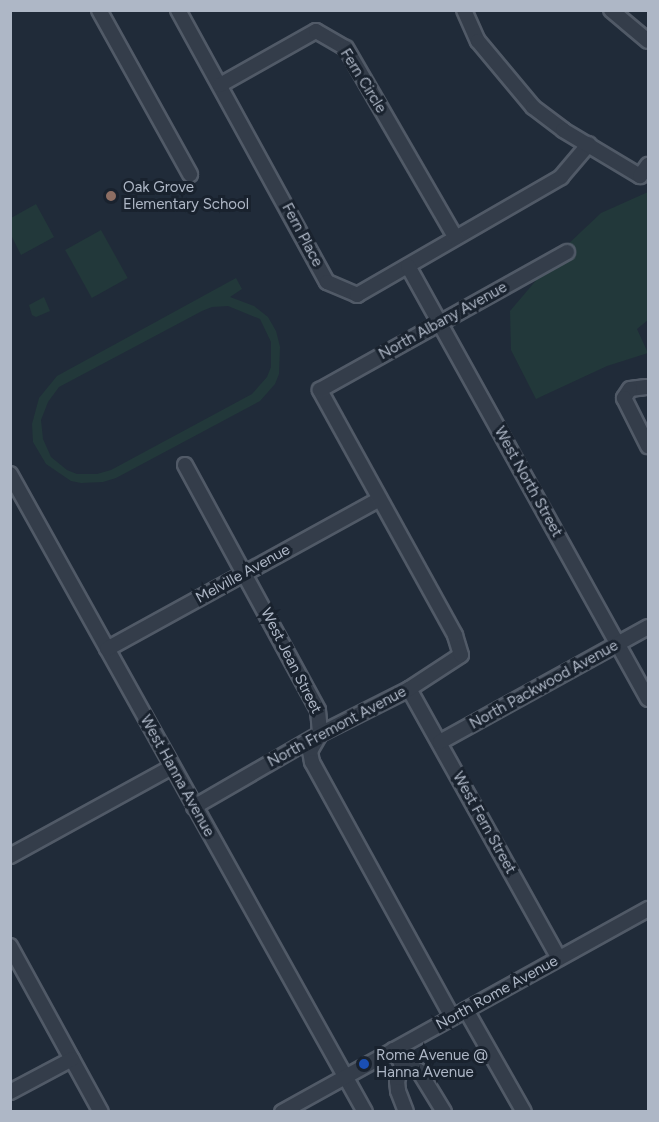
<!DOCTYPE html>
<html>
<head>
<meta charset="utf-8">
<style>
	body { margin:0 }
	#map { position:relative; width:659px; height:1122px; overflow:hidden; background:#202b39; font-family:Figtree,sans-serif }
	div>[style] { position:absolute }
	.green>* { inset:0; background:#22383a; transform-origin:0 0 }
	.roads { filter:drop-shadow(2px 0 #515a67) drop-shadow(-2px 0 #515a67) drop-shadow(0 2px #515a67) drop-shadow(0 -2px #515a67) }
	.minor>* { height:14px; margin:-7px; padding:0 7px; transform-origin:7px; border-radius:7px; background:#343d4a }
	.dots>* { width:16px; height:16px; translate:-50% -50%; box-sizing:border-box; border:3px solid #19222e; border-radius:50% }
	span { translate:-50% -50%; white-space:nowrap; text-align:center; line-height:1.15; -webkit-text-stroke:6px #19222e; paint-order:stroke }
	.street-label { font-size:15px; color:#aeb7c6 }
	.poi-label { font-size:15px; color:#aeb7c6 }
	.left { translate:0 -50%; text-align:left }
	.frame { position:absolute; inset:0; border:12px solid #aeb7c6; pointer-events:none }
</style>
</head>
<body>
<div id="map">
	<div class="green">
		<i style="clip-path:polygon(648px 192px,648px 320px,637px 329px,648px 353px,607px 366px,536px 399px,511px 350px,510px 311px,544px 271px,574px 254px,569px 245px,565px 247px,601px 213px)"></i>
		<i style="clip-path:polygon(36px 204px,54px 237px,21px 255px,11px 235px,11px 218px)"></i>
		<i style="left:101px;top:230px;width:55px;height:41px;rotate:61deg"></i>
		<i style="clip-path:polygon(evenodd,236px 278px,242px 289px,230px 297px,254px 306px,268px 317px,276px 331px,280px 347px,279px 374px,275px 384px,260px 401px,116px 478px,103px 482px,81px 483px,71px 481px,46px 464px,33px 442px,32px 424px,39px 398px,57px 376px,236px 278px,228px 306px,260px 319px,271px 342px,271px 367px,267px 377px,252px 394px,111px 470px,97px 474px,77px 474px,67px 470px,51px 457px,43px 439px,41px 420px,48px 402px,59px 387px,202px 311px,212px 307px,228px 306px)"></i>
		<i style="clip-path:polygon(44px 297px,50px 311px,36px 317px,32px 315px,29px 305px)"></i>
	</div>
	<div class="roads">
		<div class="minor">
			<i style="left:99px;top:10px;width:188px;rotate:61deg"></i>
			<i style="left:178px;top:10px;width:310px;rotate:61.3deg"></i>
			<i style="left:327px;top:282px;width:33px;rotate:23deg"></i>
			<i style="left:357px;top:295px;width:236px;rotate:-30deg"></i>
			<i style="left:561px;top:177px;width:43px;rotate:-49.7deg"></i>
			<i style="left:464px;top:10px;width:34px;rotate:66deg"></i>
			<i style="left:478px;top:41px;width:86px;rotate:50.2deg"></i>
			<i style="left:533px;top:107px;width:38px;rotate:37deg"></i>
			<i style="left:563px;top:130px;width:90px;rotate:30.9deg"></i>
			<i style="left:640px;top:176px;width:14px;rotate:-54deg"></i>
			<i style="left:611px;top:10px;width:48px;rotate:40deg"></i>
			<i style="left:220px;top:85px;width:110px;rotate:-29.4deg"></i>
			<i style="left:316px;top:31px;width:34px;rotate:30deg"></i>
			<i style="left:346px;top:48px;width:218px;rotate:60deg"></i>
			<i style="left:408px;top:266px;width:495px;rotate:61deg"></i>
			<i style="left:646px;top:387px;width:16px;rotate:173deg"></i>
			<i style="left:630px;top:389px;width:11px;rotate:124deg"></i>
			<i style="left:624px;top:398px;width:54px;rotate:63.4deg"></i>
			<i style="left:185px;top:465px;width:279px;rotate:61.5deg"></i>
			<i style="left:318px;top:710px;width:24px;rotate:85deg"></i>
			<i style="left:320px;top:734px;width:20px;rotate:120deg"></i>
			<i style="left:310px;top:751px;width:11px;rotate:80deg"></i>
			<i style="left:312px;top:762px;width:291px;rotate:61.2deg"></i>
			<i style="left:10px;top:474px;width:730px;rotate:60.91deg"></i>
			<i style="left:107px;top:649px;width:311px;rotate:-28.8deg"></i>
			<i style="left:409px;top:689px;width:308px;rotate:60.9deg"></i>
			<i style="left:440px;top:742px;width:238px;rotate:-28.9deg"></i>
			<i style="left:194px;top:807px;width:146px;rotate:-30.1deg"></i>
			<i style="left:320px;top:734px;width:100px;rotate:-26.8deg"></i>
			<i style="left:409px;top:689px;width:62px;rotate:-33.2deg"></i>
			<i style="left:461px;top:655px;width:21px;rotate:-107deg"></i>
			<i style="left:455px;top:635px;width:280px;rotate:-118.9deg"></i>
			<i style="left:320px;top:390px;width:283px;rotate:-29.2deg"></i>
			<i style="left:10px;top:856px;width:185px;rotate:-28.8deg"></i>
			<i style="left:10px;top:946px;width:189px;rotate:61.3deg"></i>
			<i style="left:466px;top:1010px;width:117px;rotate:60.4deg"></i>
			<i style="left:393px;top:1050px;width:17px;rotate:57deg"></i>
			<i style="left:402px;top:1064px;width:18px;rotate:22deg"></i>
			<i style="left:419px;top:1071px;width:48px;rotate:58.6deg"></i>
			<i style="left:402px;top:1064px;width:18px;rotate:106deg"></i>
			<i style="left:397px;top:1081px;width:10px;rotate:84deg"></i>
			<i style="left:398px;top:1091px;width:22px;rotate:69deg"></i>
			<i style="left:10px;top:1092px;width:70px;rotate:-28deg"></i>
			<i style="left:282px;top:1112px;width:419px;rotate:-29deg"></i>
		</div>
	</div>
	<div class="dots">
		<i style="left:111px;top:196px;background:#8d6e63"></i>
		<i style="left:364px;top:1064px;background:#1a4fb4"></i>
	</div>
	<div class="street-label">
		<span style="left:363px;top:81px;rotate:58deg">Fern Circle</span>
		<span style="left:302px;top:235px;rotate:62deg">Fern Place</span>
		<span style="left:443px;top:321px;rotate:-29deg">North Albany Avenue</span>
		<span style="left:528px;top:482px;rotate:61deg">West North Street</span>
		<span style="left:243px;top:574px;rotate:-29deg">Melville Avenue</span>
		<span style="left:291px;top:661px;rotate:63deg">West Jean Street</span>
		<span style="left:544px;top:685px;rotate:-29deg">North Packwood Avenue</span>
		<span style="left:337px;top:727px;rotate:-28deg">North Fremont Avenue</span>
		<span style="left:177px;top:776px;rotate:61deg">West Hanna Avenue</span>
		<span style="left:484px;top:823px;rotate:61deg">West Fern Street</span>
		<span style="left:497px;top:993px;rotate:-29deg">North Rome Avenue</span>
	</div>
	<div class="poi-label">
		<span class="left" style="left:123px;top:196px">Oak Grove<br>Elementary School</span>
		<span class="left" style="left:376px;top:1064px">Rome Avenue @<br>Hanna Avenue</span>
	</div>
	<div class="frame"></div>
</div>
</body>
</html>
